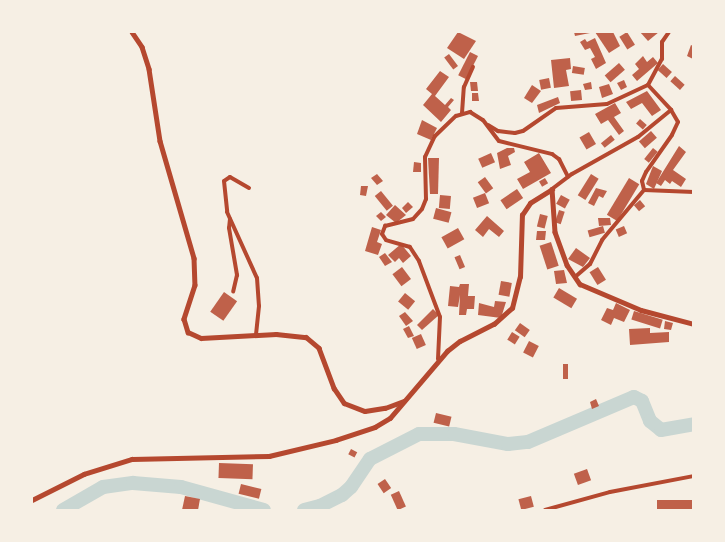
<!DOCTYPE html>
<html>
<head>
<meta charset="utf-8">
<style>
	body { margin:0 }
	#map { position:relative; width:725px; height:542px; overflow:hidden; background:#f6efe4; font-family:Rubik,sans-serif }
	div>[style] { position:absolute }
	.river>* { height:14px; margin:-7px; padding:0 7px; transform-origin:7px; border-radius:7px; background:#c9d6d2 }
	.building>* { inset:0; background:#bf614a; transform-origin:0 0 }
	.minor>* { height:4px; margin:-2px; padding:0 2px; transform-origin:2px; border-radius:2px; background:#b5482f }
	.tertiary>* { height:4.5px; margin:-2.25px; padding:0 2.25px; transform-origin:2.25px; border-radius:2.25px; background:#b5482f }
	span { translate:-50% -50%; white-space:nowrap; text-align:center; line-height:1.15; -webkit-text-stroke:5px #f6efe4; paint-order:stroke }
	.frame { position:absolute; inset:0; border:33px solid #f6efe4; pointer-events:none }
</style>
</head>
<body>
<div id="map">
	<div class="river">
		<i style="left:63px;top:510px;width:46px;rotate:-29.9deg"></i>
		<i style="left:103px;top:487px;width:30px;rotate:-8deg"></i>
		<i style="left:133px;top:483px;width:48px;rotate:4.8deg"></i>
		<i style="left:181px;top:487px;width:86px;rotate:15.5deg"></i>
		<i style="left:304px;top:510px;width:16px;rotate:-14deg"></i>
		<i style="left:320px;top:506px;width:25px;rotate:-27deg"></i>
		<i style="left:342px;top:495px;width:12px;rotate:-42deg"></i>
		<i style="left:351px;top:487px;width:34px;rotate:-56deg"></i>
		<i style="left:370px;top:459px;width:55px;rotate:-27deg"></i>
		<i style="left:419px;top:434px;width:35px"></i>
		<i style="left:454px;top:434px;width:55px;rotate:10.5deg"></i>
		<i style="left:508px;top:444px;width:20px;rotate:-6deg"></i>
		<i style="left:528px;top:442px;width:115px;rotate:-23deg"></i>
		<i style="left:634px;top:397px;width:9px;rotate:27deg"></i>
		<i style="left:642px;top:401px;width:22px;rotate:68deg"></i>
		<i style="left:650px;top:421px;width:14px;rotate:39deg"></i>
		<i style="left:661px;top:430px;width:34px;rotate:-10deg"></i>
	</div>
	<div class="building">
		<i style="clip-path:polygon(458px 32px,476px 41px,464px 59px,447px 48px)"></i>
		<i style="clip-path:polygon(574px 32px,590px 32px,590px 33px,575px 36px)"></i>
		<i style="clip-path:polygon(595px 32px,613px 32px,620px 46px,609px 53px)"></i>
		<i style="left:627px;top:32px;width:15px;height:9px;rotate:58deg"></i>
		<i style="clip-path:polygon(640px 32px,659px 32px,648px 41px)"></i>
		<i style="clip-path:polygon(595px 38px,606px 63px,596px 69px,591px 59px,595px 57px,590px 48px,585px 50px,580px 42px,585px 39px,587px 42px)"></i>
		<i style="clip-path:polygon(691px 45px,693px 46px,693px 59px,687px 56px)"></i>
		<i style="left:470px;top:52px;width:9px;height:26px;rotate:27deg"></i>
		<i style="left:449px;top:54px;width:15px;height:6px;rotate:53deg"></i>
		<i style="clip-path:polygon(643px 56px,647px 62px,653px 57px,658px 63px,637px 81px,632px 75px,639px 69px,635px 64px)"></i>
		<i style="clip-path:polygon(570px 58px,571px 69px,566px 70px,569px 86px,554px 88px,551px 60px)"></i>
		<i style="left:619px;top:63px;width:9px;height:19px;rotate:49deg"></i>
		<i style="left:663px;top:64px;width:12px;height:8px;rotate:42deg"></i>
		<i style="left:573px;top:66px;width:12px;height:7px;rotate:9deg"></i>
		<i style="clip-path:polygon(440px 71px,449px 77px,435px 96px,445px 105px,451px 98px,454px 100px,448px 107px,451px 110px,441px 122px,423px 105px,432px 94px,426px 89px)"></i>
		<i style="left:675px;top:76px;width:13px;height:7px;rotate:42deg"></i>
		<i style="left:549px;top:78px;width:10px;height:10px;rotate:79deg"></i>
		<i style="clip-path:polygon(624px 80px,627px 87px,621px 90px,617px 83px)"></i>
		<i style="clip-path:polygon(470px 82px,477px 82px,478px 91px,471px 91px)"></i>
		<i style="clip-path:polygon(591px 82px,592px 89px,585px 90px,583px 84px)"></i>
		<i style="clip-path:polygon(609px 84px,613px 94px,602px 98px,599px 87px)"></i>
		<i style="clip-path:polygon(532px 85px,541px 91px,532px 103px,524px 98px)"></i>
		<i style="left:581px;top:90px;width:10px;height:11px;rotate:84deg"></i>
		<i style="clip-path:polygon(647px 91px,661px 110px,652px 116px,642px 103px,631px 109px,626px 102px)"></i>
		<i style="clip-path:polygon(472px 93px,478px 93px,479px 101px,472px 101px)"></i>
		<i style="clip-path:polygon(558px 97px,560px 103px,539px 113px,537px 105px)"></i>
		<i style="clip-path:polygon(615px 103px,621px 113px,614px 117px,624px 131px,619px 135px,608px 120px,601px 124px,595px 114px)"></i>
		<i style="left:640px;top:119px;width:9px;height:6px;rotate:41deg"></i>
		<i style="clip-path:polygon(422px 120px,437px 128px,431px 140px,417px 134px)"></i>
		<i style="left:651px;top:131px;width:9px;height:16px;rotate:49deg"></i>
		<i style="left:589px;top:132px;width:14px;height:11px;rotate:60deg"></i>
		<i style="left:611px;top:135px;width:6px;height:13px;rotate:51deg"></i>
		<i style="clip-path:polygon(679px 146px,686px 152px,673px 170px,686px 179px,681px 187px,672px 181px,670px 184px,665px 180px,661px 186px,656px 183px)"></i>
		<i style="clip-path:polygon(507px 148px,514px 148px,515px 152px,508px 156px,511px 165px,500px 169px,497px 153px)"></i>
		<i style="left:653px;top:148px;width:6px;height:14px;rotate:39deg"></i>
		<i style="left:491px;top:153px;width:10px;height:14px;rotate:66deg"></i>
		<i style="clip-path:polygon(539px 153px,551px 173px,523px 189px,517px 179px,530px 172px,524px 162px)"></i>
		<i style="clip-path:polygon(428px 158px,439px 158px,438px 194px,430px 194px)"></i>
		<i style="clip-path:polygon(414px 162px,421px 163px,421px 172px,413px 172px)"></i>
		<i style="clip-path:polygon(653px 166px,662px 171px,654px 189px,646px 184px)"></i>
		<i style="clip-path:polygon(377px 174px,383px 181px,377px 185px,371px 178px)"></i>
		<i style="left:591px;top:174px;width:9px;height:25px;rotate:32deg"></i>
		<i style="left:485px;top:177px;width:14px;height:9px;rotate:54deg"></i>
		<i style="left:545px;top:178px;width:6px;height:7px;rotate:59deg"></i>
		<i style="left:629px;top:178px;width:12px;height:43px;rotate:31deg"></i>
		<i style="clip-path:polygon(361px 186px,368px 186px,366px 196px,360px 195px)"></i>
		<i style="clip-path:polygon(596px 188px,607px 191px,603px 198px,599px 196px,594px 206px,588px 203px)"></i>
		<i style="left:517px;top:189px;width:11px;height:20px;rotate:56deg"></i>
		<i style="left:381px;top:191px;width:19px;height:8px;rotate:51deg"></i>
		<i style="left:485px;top:193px;width:11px;height:13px;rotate:68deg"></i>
		<i style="left:440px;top:195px;width:11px;height:13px;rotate:5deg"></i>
		<i style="left:561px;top:195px;width:10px;height:10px;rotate:29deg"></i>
		<i style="left:640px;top:200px;width:8px;height:8px;rotate:50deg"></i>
		<i style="clip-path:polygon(408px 202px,413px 207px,406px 213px,402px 208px)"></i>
		<i style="clip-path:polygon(395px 205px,406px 215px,396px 223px,386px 215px)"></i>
		<i style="left:436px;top:208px;width:16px;height:11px;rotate:15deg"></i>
		<i style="left:559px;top:210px;width:6px;height:13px;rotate:18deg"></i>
		<i style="clip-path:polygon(381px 212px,386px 217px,381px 221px,376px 216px)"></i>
		<i style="left:540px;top:214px;width:8px;height:13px;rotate:14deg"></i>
		<i style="clip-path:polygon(487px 216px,504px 231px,499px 237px,489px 229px,483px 237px,475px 230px)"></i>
		<i style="clip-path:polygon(598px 218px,610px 218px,611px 225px,599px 226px)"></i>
		<i style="left:603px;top:226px;width:7px;height:16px;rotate:74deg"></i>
		<i style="left:624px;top:226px;width:8px;height:9px;rotate:67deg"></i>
		<i style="clip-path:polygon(372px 227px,381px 230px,377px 242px,382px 244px,378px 255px,365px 251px)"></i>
		<i style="left:458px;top:228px;width:13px;height:19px;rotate:61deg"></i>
		<i style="clip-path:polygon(537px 231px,546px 231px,545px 240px,536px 240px)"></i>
		<i style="left:551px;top:242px;width:25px;height:12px;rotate:72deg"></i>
		<i style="clip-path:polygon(401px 244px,411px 256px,403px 263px,399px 258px,395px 262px,388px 255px)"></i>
		<i style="clip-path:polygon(576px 248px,590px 258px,583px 267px,568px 259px)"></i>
		<i style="clip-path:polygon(385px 253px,392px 262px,385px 266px,379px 257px)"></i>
		<i style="left:460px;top:255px;width:13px;height:6px;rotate:67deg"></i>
		<i style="left:402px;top:267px;width:15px;height:12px;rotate:53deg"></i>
		<i style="left:598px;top:267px;width:15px;height:10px;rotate:58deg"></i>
		<i style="clip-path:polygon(564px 270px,567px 283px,556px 284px,554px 271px)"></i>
		<i style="left:501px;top:281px;width:11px;height:14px;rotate:10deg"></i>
		<i style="clip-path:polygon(460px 284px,469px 284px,468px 296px,475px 296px,474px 309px,467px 309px,466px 315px,459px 315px,460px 295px,458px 307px,448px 306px,450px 286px,459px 287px)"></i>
		<i style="left:559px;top:288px;width:21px;height:11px;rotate:31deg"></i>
		<i style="left:224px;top:292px;width:16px;height:24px;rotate:35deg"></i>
		<i style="left:405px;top:293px;width:13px;height:11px;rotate:39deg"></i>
		<i style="clip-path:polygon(495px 301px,506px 302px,501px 318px,478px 315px,479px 303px,494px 307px)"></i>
		<i style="clip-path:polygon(616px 303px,630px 310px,624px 322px,614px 318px,611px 325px,601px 320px,607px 308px,613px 310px)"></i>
		<i style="clip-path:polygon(433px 309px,439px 315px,422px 330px,417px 325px)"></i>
		<i style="left:634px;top:311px;width:30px;height:9px;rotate:17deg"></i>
		<i style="clip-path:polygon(405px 312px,413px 321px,406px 326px,399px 316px)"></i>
		<i style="clip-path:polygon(665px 321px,673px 323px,671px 330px,664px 329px)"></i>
		<i style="left:520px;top:323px;width:12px;height:9px;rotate:35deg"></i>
		<i style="clip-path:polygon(409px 326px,414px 336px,408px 338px,403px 329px)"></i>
		<i style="clip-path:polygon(650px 328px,650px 333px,669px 332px,669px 342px,630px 345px,629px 329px)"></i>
		<i style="left:512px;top:332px;width:9px;height:9px;rotate:32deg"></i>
		<i style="left:421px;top:334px;width:12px;height:10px;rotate:66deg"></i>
		<i style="left:529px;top:341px;width:11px;height:13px;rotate:27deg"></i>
		<i style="left:563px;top:364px;width:5px;height:15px"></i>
		<i style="clip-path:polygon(596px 399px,599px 406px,592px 409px,590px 402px)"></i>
		<i style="left:436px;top:413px;width:16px;height:10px;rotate:14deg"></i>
		<i style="left:351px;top:449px;width:7px;height:6px;rotate:27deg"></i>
		<i style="left:219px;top:463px;width:34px;height:15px;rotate:2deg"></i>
		<i style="left:587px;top:469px;width:12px;height:14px;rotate:70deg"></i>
		<i style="left:385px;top:479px;width:11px;height:9px;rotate:56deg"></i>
		<i style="left:241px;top:484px;width:21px;height:10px;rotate:14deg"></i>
		<i style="left:399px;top:491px;width:17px;height:9px;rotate:66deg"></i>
		<i style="clip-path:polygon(185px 496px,200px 499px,198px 510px,182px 510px)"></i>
		<i style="left:531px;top:496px;width:11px;height:13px;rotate:75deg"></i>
		<i style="left:693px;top:500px;width:9px;height:36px;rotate:90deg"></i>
	</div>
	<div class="minor">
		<i style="left:648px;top:85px;width:34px;rotate:47deg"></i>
		<i style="left:671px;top:110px;width:14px;rotate:60deg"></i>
		<i style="left:678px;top:122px;width:14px;rotate:115deg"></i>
		<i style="left:672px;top:135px;width:45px;rotate:125.1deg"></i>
		<i style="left:646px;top:172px;width:10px;rotate:114deg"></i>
		<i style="left:642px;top:181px;width:9px;rotate:77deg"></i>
		<i style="left:644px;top:190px;width:50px;rotate:2.3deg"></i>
		<i style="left:462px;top:113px;width:26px;rotate:-86deg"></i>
		<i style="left:464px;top:87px;width:22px;rotate:-66deg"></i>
		<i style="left:488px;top:125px;width:12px;rotate:31deg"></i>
		<i style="left:498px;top:131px;width:17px;rotate:7deg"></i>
		<i style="left:515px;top:133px;width:8px;rotate:-14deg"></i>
		<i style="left:523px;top:131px;width:40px;rotate:-34.9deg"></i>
		<i style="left:556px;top:108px;width:51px;rotate:-4.5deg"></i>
		<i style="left:607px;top:104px;width:45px;rotate:-24.9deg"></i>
		<i style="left:648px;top:85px;width:30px;rotate:-62deg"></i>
		<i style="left:662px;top:59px;width:17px;rotate:-90deg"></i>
		<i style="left:662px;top:42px;width:12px;rotate:-55deg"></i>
		<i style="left:249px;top:188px;width:22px;rotate:-150deg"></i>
		<i style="left:230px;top:177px;width:7px;rotate:146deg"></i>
		<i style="left:224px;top:181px;width:31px;rotate:84deg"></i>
		<i style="left:227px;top:212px;width:72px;rotate:65.6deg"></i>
		<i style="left:257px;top:278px;width:28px;rotate:86deg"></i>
		<i style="left:259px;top:306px;width:29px;rotate:96deg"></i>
		<i style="left:552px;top:189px;width:25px;rotate:-37deg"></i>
		<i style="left:572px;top:174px;width:76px;rotate:-29.3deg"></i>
		<i style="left:638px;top:137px;width:43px;rotate:-39.3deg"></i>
		<i style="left:230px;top:219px;width:9px;rotate:96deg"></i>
		<i style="left:229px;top:228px;width:48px;rotate:80.3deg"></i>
		<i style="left:237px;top:275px;width:17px;rotate:103deg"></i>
		<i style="left:575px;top:277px;width:20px;rotate:-41deg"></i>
		<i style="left:590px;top:264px;width:27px;rotate:-63deg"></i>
		<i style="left:602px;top:240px;width:65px;rotate:-50deg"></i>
		<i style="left:438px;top:359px;width:42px;rotate:-87.3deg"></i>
		<i style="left:440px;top:317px;width:60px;rotate:-110.6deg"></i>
		<i style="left:419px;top:261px;width:17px;rotate:-123deg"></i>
		<i style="left:410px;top:247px;width:25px;rotate:-164deg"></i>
		<i style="left:386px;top:240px;width:7px;rotate:-124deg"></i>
		<i style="left:382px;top:234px;width:9px;rotate:-69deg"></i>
		<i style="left:385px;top:226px;width:29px;rotate:-14deg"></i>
		<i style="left:413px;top:219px;width:13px;rotate:-48deg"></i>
		<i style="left:422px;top:209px;width:11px;rotate:-68deg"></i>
		<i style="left:426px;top:199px;width:42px;rotate:-91.4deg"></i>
		<i style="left:425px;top:157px;width:23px;rotate:-65deg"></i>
		<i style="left:435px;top:136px;width:29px;rotate:-44deg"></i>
		<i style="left:456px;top:116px;width:15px;rotate:-16deg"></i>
		<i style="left:470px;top:112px;width:15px;rotate:32deg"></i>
		<i style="left:483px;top:120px;width:26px;rotate:53deg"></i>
		<i style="left:499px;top:141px;width:55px;rotate:13.8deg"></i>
		<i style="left:552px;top:154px;width:9px;rotate:36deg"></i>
		<i style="left:559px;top:159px;width:20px;rotate:63deg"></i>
		<i style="left:545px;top:510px;width:67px;rotate:-15.5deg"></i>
		<i style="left:610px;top:492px;width:86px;rotate:-10.8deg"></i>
	</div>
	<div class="tertiary">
		<i style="left:132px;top:32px;width:18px;rotate:56deg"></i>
		<i style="left:142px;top:47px;width:23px;rotate:72deg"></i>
		<i style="left:149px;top:69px;width:73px;rotate:81.3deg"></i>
		<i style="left:160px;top:141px;width:122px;rotate:73.8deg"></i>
		<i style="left:194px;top:258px;width:27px;rotate:88deg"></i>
		<i style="left:195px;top:285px;width:36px;rotate:108deg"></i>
		<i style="left:184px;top:319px;width:14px;rotate:73deg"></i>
		<i style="left:188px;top:332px;width:14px;rotate:25deg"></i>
		<i style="left:201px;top:338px;width:75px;rotate:-3.1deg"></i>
		<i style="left:276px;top:334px;width:30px;rotate:6deg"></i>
		<i style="left:306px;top:337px;width:17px;rotate:40deg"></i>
		<i style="left:319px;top:348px;width:43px;rotate:69.4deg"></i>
		<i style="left:334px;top:388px;width:18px;rotate:56deg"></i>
		<i style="left:344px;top:403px;width:22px;rotate:21deg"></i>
		<i style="left:365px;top:411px;width:20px;rotate:-9deg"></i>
		<i style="left:385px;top:408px;width:20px;rotate:-20deg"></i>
		<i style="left:32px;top:500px;width:58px;rotate:-26.6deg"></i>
		<i style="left:84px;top:474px;width:50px;rotate:-17.4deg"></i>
		<i style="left:132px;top:459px;width:137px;rotate:-1.3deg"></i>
		<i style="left:269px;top:456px;width:69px;rotate:-13.4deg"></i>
		<i style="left:336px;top:440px;width:41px;rotate:-18.4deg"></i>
		<i style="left:375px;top:427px;width:17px;rotate:-31deg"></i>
		<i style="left:390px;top:418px;width:88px;rotate:-49.6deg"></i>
		<i style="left:447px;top:351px;width:16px;rotate:-38deg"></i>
		<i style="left:460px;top:341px;width:38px;rotate:-27deg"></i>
		<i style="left:494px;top:324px;width:24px;rotate:-42deg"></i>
		<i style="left:512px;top:308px;width:32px;rotate:-76deg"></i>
		<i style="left:520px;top:277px;width:62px;rotate:-88.2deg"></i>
		<i style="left:522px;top:215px;width:14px;rotate:-56deg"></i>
		<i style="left:530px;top:203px;width:26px;rotate:-32deg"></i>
		<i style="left:552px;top:189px;width:43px;rotate:86deg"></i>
		<i style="left:555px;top:232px;width:35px;rotate:70deg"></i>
		<i style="left:567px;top:265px;width:23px;rotate:56deg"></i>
		<i style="left:580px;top:284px;width:66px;rotate:23.1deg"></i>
		<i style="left:641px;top:310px;width:55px;rotate:14.8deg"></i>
	</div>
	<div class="frame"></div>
</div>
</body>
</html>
